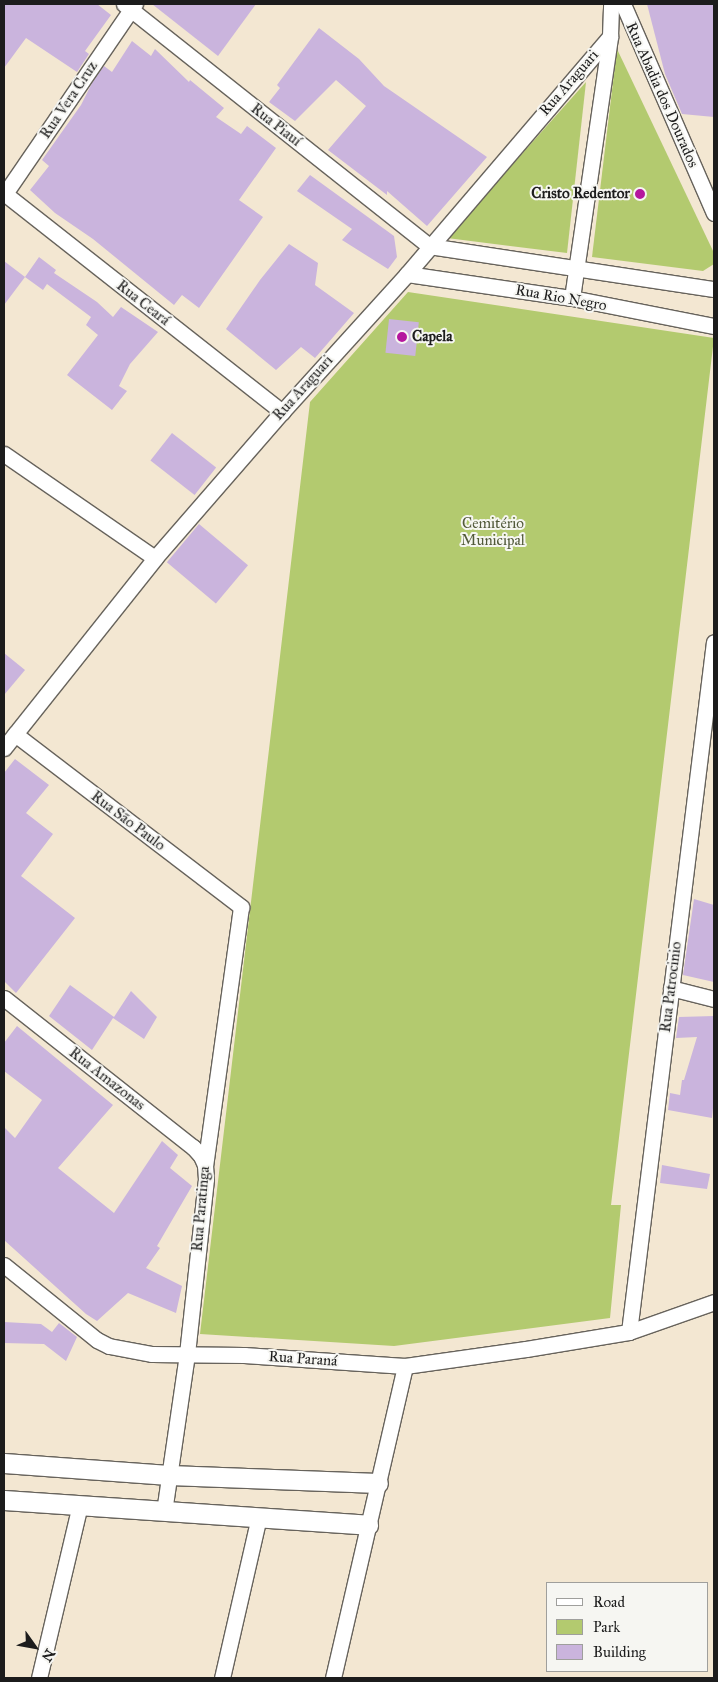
<!DOCTYPE html>
<html>
<head>
<meta charset="utf-8">
<style>
	body { margin:0 }
	#map { position:relative; width:718px; height:1682px; overflow:hidden; background:#f3e7d2; font-family:"IM FELL Great Primer",serif }
	div>[style] { position:absolute }
	.green>* { inset:0; background:#b3ca6f }
	.building>* { inset:0; background:#cab4dd; transform-origin:0 0 }
	.roads { filter:drop-shadow(1px 0 #67635c) drop-shadow(-1px 0 #67635c) drop-shadow(0 1px #67635c) drop-shadow(0 -1px #67635c) }
	.minor>* { height:15px; margin:-7.5px; padding:0 7.5px; transform-origin:7.5px; border-radius:7.5px; background:#fff }
	.tertiary>* { height:19px; margin:-9.5px; padding:0 9.5px; transform-origin:9.5px; border-radius:9.5px; background:#fff }
	.dots>* { width:14px; height:14px; translate:-50% -50%; box-sizing:border-box; border:2px solid #f6f6f2; border-radius:50% }
	span { translate:-50% -50%; white-space:nowrap; text-align:center; line-height:1.15; -webkit-text-stroke:4px #f6f6f2; paint-order:stroke }
	.street-label { font-size:15px; color:#1c1c1c }
	.poi-label { font-size:15px; color:#1c1c1c; font-weight:700 }
	.right { translate:-100% -50%; text-align:right }
	.left { translate:0 -50%; text-align:left }
	.park-label { font-size:15px; color:#515939 }
	.frame { position:absolute; inset:0; border:5px solid #1c1c1c; pointer-events:none }
	.legend { position:absolute; left:546px; top:1582px; width:162px; height:90px; box-sizing:border-box; background:#f6f6f2; border:1px solid #9f9f9c; margin:0; padding:6px 9px; list-style:none; font-size:15px; color:#1c1c1c }
	.legend li { display:flex; align-items:center; gap:10px; height:25px }
	.legend b { width:25px; border:1px solid #9f9f9c }
	.north { position:absolute; left:10px; top:1622px; width:50px; height:50px; -webkit-text-stroke:4px #f6f6f2; paint-order:stroke; rotate:122deg; font-size:14px; font-weight:700; line-height:20px; text-align:center; color:#1c1c1c }
	.north::after { content:''; display:block; margin:auto; width:18px; height:22px; background:#1c1c1c; clip-path:polygon(50% 0,100% 100%,50% 72%,0 100%) }
</style>
</head>
<body>
<div id="map">
	<div class="green">
		<i style="clip-path:polygon(617px 49px,714px 253px,714px 264px,703px 271px,592px 257px)"></i>
		<i style="clip-path:polygon(586px 82px,567px 253px,447px 238px)"></i>
		<i style="clip-path:polygon(408px 292px,714px 338px,611px 1205px,621px 1205px,610px 1318px,394px 1346px,200px 1334px,310px 402px)"></i>
	</div>
	<div class="building">
		<i style="clip-path:polygon(4px 4px,97px 4px,111px 15px,85px 51px,89px 54px,77px 72px,26px 38px,4px 68px)"></i>
		<i style="clip-path:polygon(152px 4px,256px 4px,218px 56px)"></i>
		<i style="clip-path:polygon(647px 4px,714px 4px,714px 117px,682px 114px,665px 74px)"></i>
		<i style="clip-path:polygon(319px 28px,359px 59px,384px 86px,487px 157px,427px 226px,387px 191px,387px 195px,328px 150px,366px 106px,336px 80px,295px 121px,269px 102px,280px 88px,277px 85px)"></i>
		<i style="clip-path:polygon(132px 41px,151px 56px,155px 49px,189px 82px,190px 80px,224px 108px,216px 117px,241px 134px,247px 126px,276px 148px,239px 200px,263px 217px,199px 308px,182px 295px,174px 305px,93px 239px,55px 213px,30px 190px,49px 166px,42px 160px,81px 105px,92px 83px,104px 66px,112px 72px)"></i>
		<i style="clip-path:polygon(310px 175px,394px 236px,397px 257px,388px 269px,342px 240px,352px 229px,297px 191px)"></i>
		<i style="clip-path:polygon(289px 244px,318px 263px,315px 285px,354px 313px,315px 358px,301px 347px,276px 370px,226px 329px,260px 280px)"></i>
		<i style="clip-path:polygon(39px 257px,56px 270px,54px 273px,97px 302px,113px 317px,121px 307px,158px 332px,130px 364px,119px 386px,127px 391px,112px 410px,67px 375px,98px 335px,86px 325px,91px 317px,47px 284px,43px 290px,25px 277px)"></i>
		<i style="clip-path:polygon(4px 261px,25px 277px,4px 305px)"></i>
		<i style="left:389px;top:319px;width:30px;height:34px;rotate:6deg"></i>
		<i style="left:172px;top:433px;width:56px;height:35px;rotate:38deg"></i>
		<i style="left:199px;top:524px;width:64px;height:50px;rotate:40deg"></i>
		<i style="clip-path:polygon(4px 653px,25px 670px,4px 695px)"></i>
		<i style="clip-path:polygon(15px 759px,49px 785px,26px 813px,53px 834px,21px 876px,75px 918px,16px 993px,4px 981px,4px 773px)"></i>
		<i style="clip-path:polygon(694px 899px,714px 905px,714px 982px,683px 975px)"></i>
		<i style="clip-path:polygon(70px 985px,114px 1017px,131px 991px,157px 1017px,144px 1039px,113px 1018px,92px 1050px,49px 1016px)"></i>
		<i style="clip-path:polygon(714px 1016px,714px 1098px,712px 1118px,668px 1110px,670px 1093px,680px 1095px,682px 1080px,684px 1080px,697px 1037px,676px 1038px,679px 1017px)"></i>
		<i style="clip-path:polygon(17px 1026px,113px 1105px,58px 1168px,114px 1213px,162px 1141px,178px 1155px,170px 1168px,192px 1186px,157px 1246px,160px 1248px,146px 1268px,182px 1286px,176px 1313px,128px 1293px,97px 1321px,86px 1314px,4px 1240px,4px 1127px,15px 1138px,42px 1100px,4px 1071px,4px 1043px)"></i>
		<i style="clip-path:polygon(662px 1165px,710px 1174px,707px 1189px,660px 1183px)"></i>
		<i style="clip-path:polygon(4px 1322px,41px 1324px,52px 1332px,59px 1323px,77px 1337px,66px 1361px,44px 1344px,4px 1343px)"></i>
	</div>
	<div class="roads">
		<div class="minor">
			<i style="left:124px;top:4px;width:389px;rotate:38.4deg"></i>
			<i style="left:429px;top:246px;width:288px;rotate:8.6deg"></i>
			<i style="left:623px;top:4px;width:228px;rotate:66.5deg"></i>
			<i style="left:4px;top:193px;width:354px;rotate:38.2deg"></i>
			<i style="left:4px;top:195px;width:232px;rotate:-55.6deg"></i>
			<i style="left:407px;top:274px;width:167px;rotate:8.3deg"></i>
			<i style="left:572px;top:298px;width:145px;rotate:11.2deg"></i>
			<i style="left:572px;top:298px;width:265px;rotate:-81.7deg"></i>
			<i style="left:610px;top:36px;width:32px;rotate:-88deg"></i>
			<i style="left:4px;top:454px;width:183px;rotate:34.6deg"></i>
			<i style="left:15px;top:734px;width:285px;rotate:37.4deg"></i>
			<i style="left:241px;top:907px;width:260px;rotate:97.9deg"></i>
			<i style="left:205px;top:1165px;width:14px;rotate:86deg"></i>
			<i style="left:206px;top:1179px;width:176px;rotate:96.2deg"></i>
			<i style="left:187px;top:1354px;width:159px;rotate:98.3deg"></i>
			<i style="left:4px;top:748px;width:243px;rotate:-51.5deg"></i>
			<i style="left:155px;top:558px;width:194px;rotate:-49deg"></i>
			<i style="left:282px;top:412px;width:186px;rotate:-47.8deg"></i>
			<i style="left:407px;top:274px;width:313px;rotate:-49.5deg"></i>
			<i style="left:671px;top:988px;width:44px;rotate:14.3deg"></i>
			<i style="left:4px;top:998px;width:241px;rotate:38.3deg"></i>
			<i style="left:193px;top:1147px;width:12px;rotate:48deg"></i>
			<i style="left:201px;top:1156px;width:10px;rotate:66deg"></i>
			<i style="left:4px;top:1265px;width:119px;rotate:38.9deg"></i>
			<i style="left:97px;top:1340px;width:13px;rotate:27deg"></i>
			<i style="left:109px;top:1346px;width:44px;rotate:10.5deg"></i>
			<i style="left:152px;top:1354px;width:92px;rotate:0.6deg"></i>
			<i style="left:244px;top:1355px;width:161px;rotate:3.9deg"></i>
			<i style="left:405px;top:1366px;width:122px;rotate:-8deg"></i>
			<i style="left:526px;top:1349px;width:104px;rotate:-9.4deg"></i>
			<i style="left:629px;top:1332px;width:90px;rotate:-19.4deg"></i>
			<i style="left:629px;top:1332px;width:695px;rotate:-82.98deg"></i>
			<i style="left:39px;top:1678px;width:178px;rotate:-76.7deg"></i>
			<i style="left:222px;top:1678px;width:165px;rotate:-77.1deg"></i>
			<i style="left:333px;top:1678px;width:320px;rotate:-77deg"></i>
		</div>
		<div class="tertiary">
			<i style="left:4px;top:1463px;width:165px;rotate:4.2deg"></i>
			<i style="left:169px;top:1475px;width:209px;rotate:2.2deg"></i>
			<i style="left:4px;top:1500px;width:365px;rotate:3.9deg"></i>
		</div>
	</div>
	<div class="dots">
		<i style="left:640px;top:194px;background:#b5179e"></i>
		<i style="left:402px;top:337px;background:#b5179e"></i>
	</div>
	<div class="street-label">
		<span style="left:569px;top:83px;rotate:-49deg">Rua Araguari</span>
		<span style="left:662px;top:95px;rotate:66deg">Rua Abadia dos Dourados</span>
		<span style="left:69px;top:100px;rotate:-56deg">Rua Vera Cruz</span>
		<span style="left:276px;top:125px;rotate:38deg">Rua Piauí</span>
		<span style="left:561px;top:298px;rotate:10deg">Rua Rio Negro</span>
		<span style="left:143px;top:303px;rotate:38deg">Rua Ceará</span>
		<span style="left:303px;top:388px;rotate:-48deg">Rua Araguari</span>
		<span style="left:128px;top:821px;rotate:37deg">Rua São Paulo</span>
		<span style="left:671px;top:987px;rotate:-83deg">Rua Patrocinio</span>
		<span style="left:107px;top:1079px;rotate:38deg">Rua Amazonas</span>
		<span style="left:201px;top:1209px;rotate:-85deg">Rua Paratinga</span>
		<span style="left:303px;top:1359px;rotate:4deg">Rua Paraná</span>
	</div>
	<div class="poi-label">
		<span class="right" style="left:630px;top:194px">Cristo Redentor</span>
		<span class="left" style="left:412px;top:337px">Capela</span>
	</div>
	<div class="park-label">
		<span style="left:493px;top:532px">Cemitério<br>Municipal</span>
	</div>
	<div class="frame"></div>
	<ul class="legend">
	<li><b style="height:6px;background:#fff"></b>Road</li>
	<li><b style="height:14px;background:#b3ca6f"></b>Park</li>
	<li><b style="height:14px;background:#cab4dd"></b>Building</li>
	</ul>
	<div class="north">N</div>
</div>
</body>
</html>
